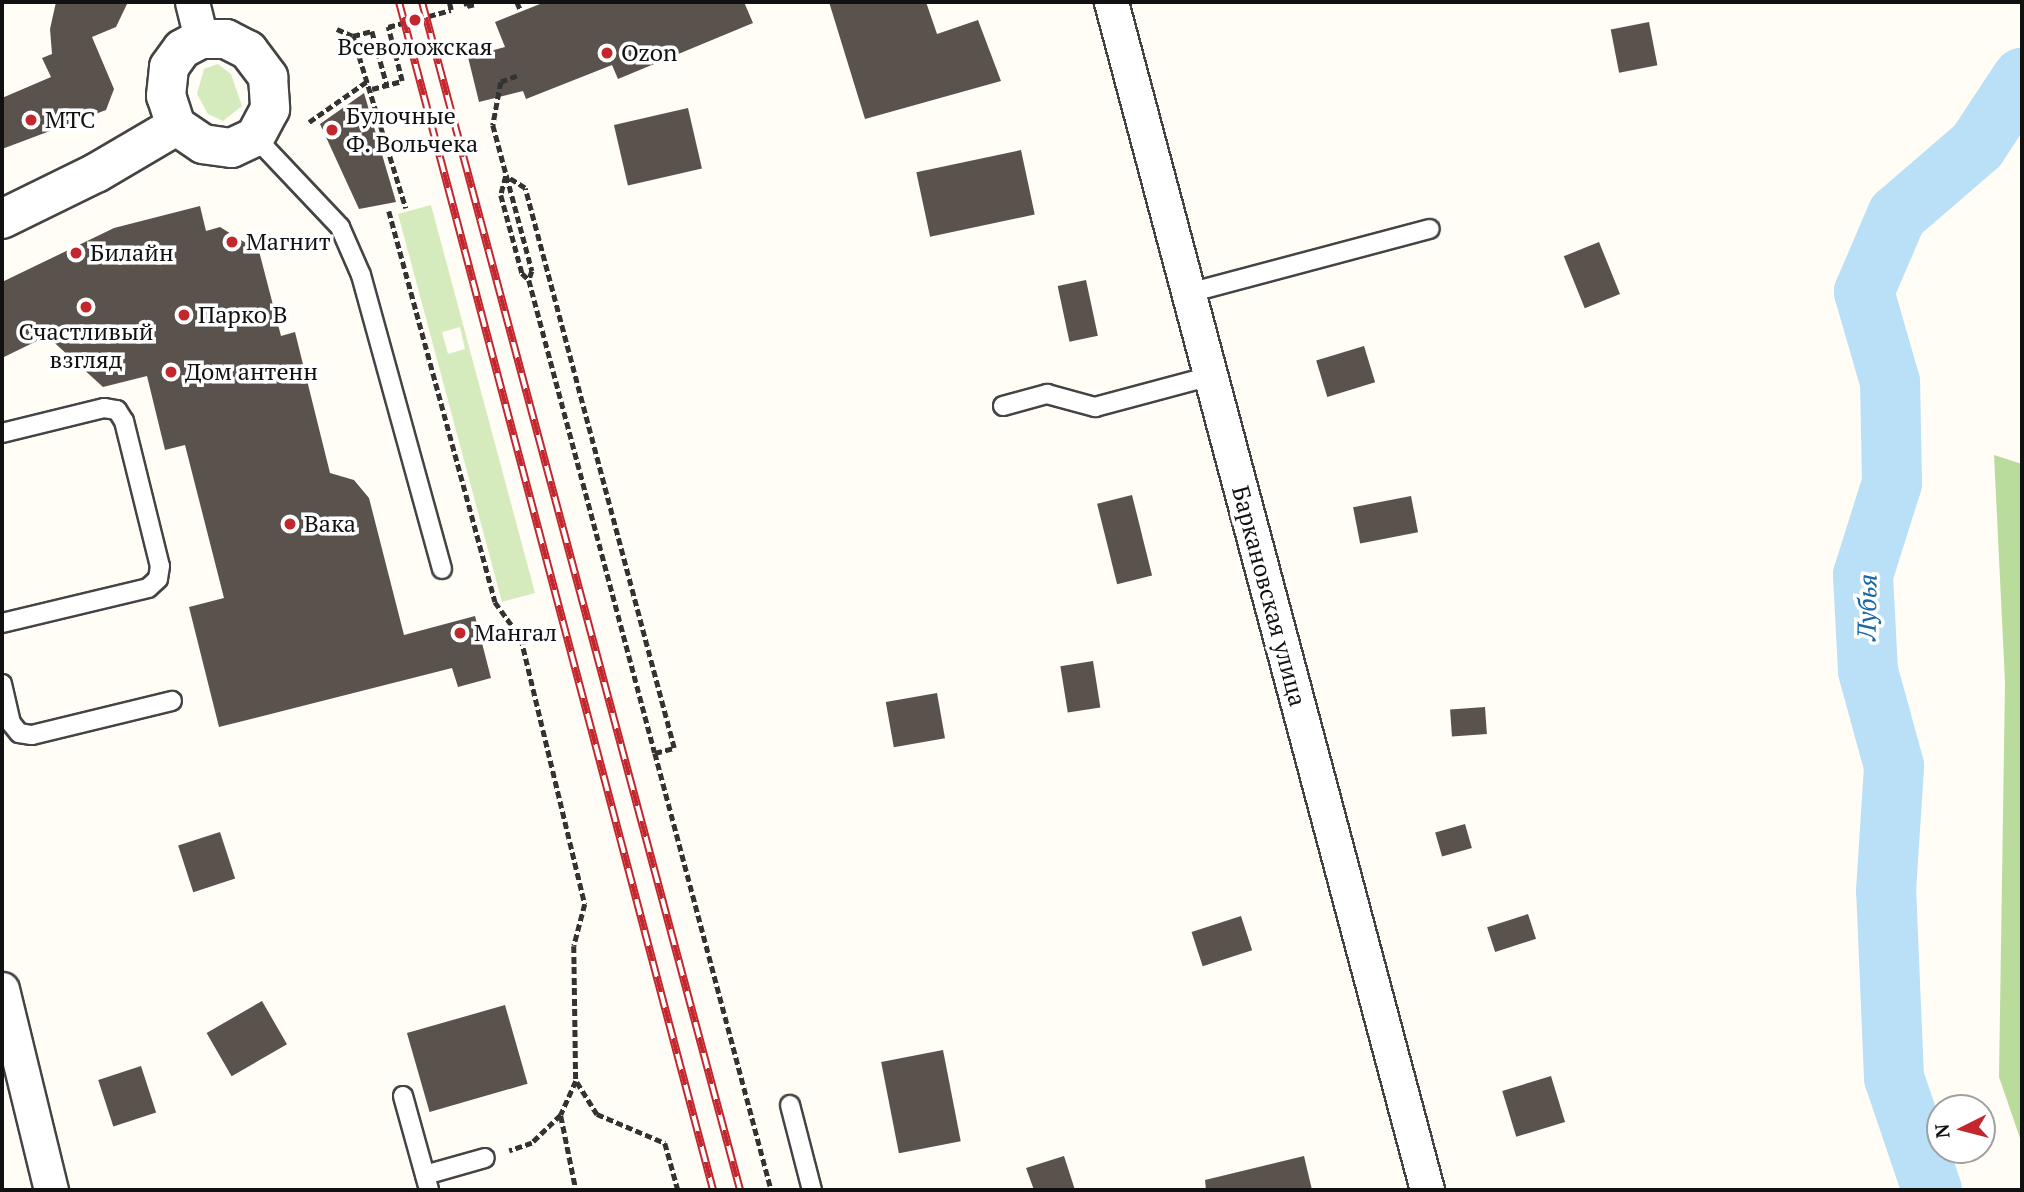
<!DOCTYPE html>
<html>
<head>
<meta charset="utf-8">
<style>
	body { margin:0 }
	#map { position:relative; width:2024px; height:1192px; overflow:hidden; background:#fffdf5; font-family:"PT Serif",serif }
	div>[style] { position:absolute }
	.green>* { inset:0; background:#d5ebbd }
	.forest>* { inset:0; background:#b9dc9c }
	.river>* { height:60px; margin:-30px; padding:0 30px; transform-origin:30px; border-radius:30px; background:#b9e0f7 }
	.building>* { inset:0; background:#5a524d; transform-origin:0 0 }
	.path>* { height:4.5px; margin-top:-2.25px; transform-origin:0; background:repeating-linear-gradient(90deg,#333 0 7px,transparent 0 10.5px) }
	.roads { filter:drop-shadow(2px 0 #444) drop-shadow(-2px 0 #444) drop-shadow(0 2px #444) drop-shadow(0 -2px #444) }
	.service>* { height:18px; margin:-9px; padding:0 9px; transform-origin:9px; border-radius:9px; background:#fff }
	.minor>* { height:33px; margin:-16.5px; padding:0 16.5px; transform-origin:16.5px; border-radius:16.5px; background:#fff }
	.tertiary>* { height:38px; margin:-19px; padding:0 19px; transform-origin:19px; border-radius:19px; background:#fff }
	.rail>* { height:8px; margin-top:-4px; transform-origin:0; background:repeating-linear-gradient(90deg,#fff 0 16px,#c4262e 0 32px); box-sizing:border-box; border-block:2px solid #c4262e }
	.dots>* { width:19px; height:19px; translate:-50% -50%; box-sizing:border-box; border:4px solid #fff; border-radius:50% }
	span { translate:-50% -50%; white-space:nowrap; text-align:center; line-height:1.15; -webkit-text-stroke:7px #fff; paint-order:stroke }
	.poi-label { font-size:24px; color:#111 }
	.left { translate:0 -50%; text-align:left }
	.street-label { font-size:24px; color:#111 }
	.water-label { font-size:26px; color:#1768a6; font-style:italic }
	.frame { position:absolute; inset:0; border:4px solid #111; pointer-events:none }
	.north { position:absolute; left:1926px; top:1094px; width:70px; height:70px; box-sizing:border-box; background:#fff; border:2px solid #a0a0a0; border-radius:50%; rotate:264deg; font-size:19px; font-weight:700; line-height:28px; text-align:center; color:#111 }
	.north::after { content:''; display:block; margin:auto; width:24px; height:32px; background:#c4262e; clip-path:polygon(50% 0,100% 100%,50% 72%,0 100%) }
</style>
</head>
<body>
<div id="map">
	<div class="green">
		<i style="clip-path:polygon(218px 64px,231px 74px,242px 106px,223px 121px,208px 114px,197px 94px,204px 69px)"></i>
		<i style="clip-path:polygon(evenodd,431px 205px,535px 593px,502px 602px,398px 214px,431px 205px,460px 327px,465px 349px,448px 354px,442px 332px,460px 327px)"></i>
	</div>
	<div class="forest">
		<i style="clip-path:polygon(1994px 455px,2022px 464px,2022px 1144px,1999px 1077px,2005px 682px)"></i>
	</div>
	<div class="river">
		<i style="left:1932px;top:1190px;width:118px;rotate:-108.7deg"></i>
		<i style="left:1894px;top:1078px;width:187px;rotate:-92.4deg"></i>
		<i style="left:1886px;top:891px;width:125px;rotate:-86.3deg"></i>
		<i style="left:1894px;top:766px;width:98px;rotate:-105.3deg"></i>
		<i style="left:1868px;top:671px;width:96px;rotate:-93deg"></i>
		<i style="left:1863px;top:575px;width:96px;rotate:-72.5deg"></i>
		<i style="left:1892px;top:483px;width:101px;rotate:-91.1deg"></i>
		<i style="left:1890px;top:382px;width:94px;rotate:-106.1deg"></i>
		<i style="left:1864px;top:292px;width:84px;rotate:-66.8deg"></i>
		<i style="left:1897px;top:215px;width:106px;rotate:-40.8deg"></i>
		<i style="left:1977px;top:146px;width:82px;rotate:-56.5deg"></i>
	</div>
	<div class="building">
		<i style="clip-path:polygon(56px 2px,128px 2px,116px 27px,92px 37px,114px 89px,106px 110px,2px 149px,2px 98px,51px 77px,42px 58px,52px 54px,50px 29px)"></i>
		<i style="clip-path:polygon(545px 2px,744px 2px,753px 23px,618px 79px,612px 65px,526px 99px,523px 91px,479px 102px,468px 57px,505px 47px,495px 22px)"></i>
		<i style="clip-path:polygon(829px 2px,926px 2px,937px 34px,978px 20px,1001px 81px,865px 119px)"></i>
		<i style="left:1649px;top:22px;width:44px;height:39px;rotate:79deg"></i>
		<i style="clip-path:polygon(364px 93px,396px 202px,359px 209px,320px 124px)"></i>
		<i style="left:688px;top:108px;width:62px;height:76px;rotate:77deg"></i>
		<i style="left:1021px;top:150px;width:66px;height:107px;rotate:78deg"></i>
		<i style="clip-path:polygon(200px 206px,206px 231px,220px 227px,259px 251px,281px 336px,295px 332px,330px 473px,354px 480px,369px 498px,404px 635px,475px 616px,491px 678px,458px 687px,452px 668px,219px 727px,189px 607px,224px 598px,185px 445px,165px 450px,147px 376px,103px 387px,47px 336px,2px 358px,2px 282px,114px 228px)"></i>
		<i style="left:1599px;top:242px;width:56px;height:38px;rotate:68deg"></i>
		<i style="left:1086px;top:280px;width:57px;height:29px;rotate:78deg"></i>
		<i style="left:1364px;top:346px;width:38px;height:50px;rotate:73deg"></i>
		<i style="left:1132px;top:495px;width:83px;height:36px;rotate:76deg"></i>
		<i style="left:1411px;top:496px;width:37px;height:59px;rotate:79deg"></i>
		<i style="left:1093px;top:661px;width:47px;height:33px;rotate:81deg"></i>
		<i style="left:937px;top:693px;width:46px;height:52px;rotate:80deg"></i>
		<i style="left:1485px;top:707px;width:27px;height:35px;rotate:86deg"></i>
		<i style="left:1465px;top:824px;width:25px;height:31px;rotate:74deg"></i>
		<i style="left:220px;top:832px;width:49px;height:44px;rotate:72deg"></i>
		<i style="left:1528px;top:914px;width:26px;height:43px;rotate:72deg"></i>
		<i style="left:1241px;top:916px;width:36px;height:52px;rotate:72deg"></i>
		<i style="left:262px;top:1001px;width:50px;height:64px;rotate:60deg"></i>
		<i style="left:505px;top:1005px;width:82px;height:102px;rotate:74deg"></i>
		<i style="left:943px;top:1050px;width:93px;height:63px;rotate:79deg"></i>
		<i style="left:141px;top:1066px;width:49px;height:45px;rotate:72deg"></i>
		<i style="left:1551px;top:1076px;width:48px;height:51px;rotate:73deg"></i>
		<i style="clip-path:polygon(1064px 1156px,1075px 1190px,1034px 1190px,1026px 1168px)"></i>
		<i style="clip-path:polygon(1304px 1156px,1312px 1190px,1206px 1190px,1205px 1180px)"></i>
	</div>
	<div class="path">
		<i style="left:466px;top:2px;width:4px;rotate:76deg"></i>
		<i style="left:467px;top:6px;width:8px;rotate:-14deg"></i>
		<i style="left:517px;top:2px;width:10px;rotate:66deg"></i>
		<i style="left:337px;top:29px;width:17px;rotate:24deg"></i>
		<i style="left:353px;top:36px;width:180px;rotate:72.9deg"></i>
		<i style="left:353px;top:36px;width:20px;rotate:-15deg"></i>
		<i style="left:372px;top:31px;width:56px;rotate:74.5deg"></i>
		<i style="left:517px;top:76px;width:17px;rotate:159deg"></i>
		<i style="left:501px;top:82px;width:44px;rotate:100.5deg"></i>
		<i style="left:493px;top:125px;width:151px;rotate:75deg"></i>
		<i style="left:532px;top:271px;width:9px;rotate:108deg"></i>
		<i style="left:372px;top:89px;width:31px;rotate:-15deg"></i>
		<i style="left:402px;top:81px;width:56px;rotate:-104.5deg"></i>
		<i style="left:388px;top:27px;width:65px;rotate:-15.1deg"></i>
		<i style="left:451px;top:10px;width:8px;rotate:-104deg"></i>
		<i style="left:309px;top:122px;width:70px;rotate:-35.1deg"></i>
		<i style="left:389px;top:211px;width:405px;rotate:74.8deg"></i>
		<i style="left:495px;top:602px;width:44px;rotate:54.2deg"></i>
		<i style="left:521px;top:638px;width:274px;rotate:76.5deg"></i>
		<i style="left:585px;top:904px;width:43px;rotate:104.7deg"></i>
		<i style="left:574px;top:946px;width:135px;rotate:89.2deg"></i>
		<i style="left:576px;top:1081px;width:37px;rotate:114deg"></i>
		<i style="left:561px;top:1115px;width:40px;rotate:136deg"></i>
		<i style="left:532px;top:1143px;width:24px;rotate:161deg"></i>
		<i style="left:655px;top:753px;width:20px;rotate:-15deg"></i>
		<i style="left:674px;top:748px;width:579px;rotate:-104.9deg"></i>
		<i style="left:525px;top:188px;width:22px;rotate:-148deg"></i>
		<i style="left:506px;top:176px;width:20px;rotate:105deg"></i>
		<i style="left:501px;top:195px;width:81px;rotate:74.9deg"></i>
		<i style="left:522px;top:273px;width:10px;rotate:45deg"></i>
		<i style="left:529px;top:280px;width:489px;rotate:75.1deg"></i>
		<i style="left:655px;top:753px;width:452px;rotate:75.1deg"></i>
		<i style="left:577px;top:1082px;width:38px;rotate:58deg"></i>
		<i style="left:597px;top:1114px;width:74px;rotate:23.1deg"></i>
		<i style="left:665px;top:1143px;width:49px;rotate:74.5deg"></i>
		<i style="left:561px;top:1116px;width:76px;rotate:78.5deg"></i>
	</div>
	<div class="roads">
		<div class="service">
			<i style="left:255px;top:137px;width:124px;rotate:46.6deg"></i>
			<i style="left:340px;top:227px;width:52px;rotate:66.4deg"></i>
			<i style="left:361px;top:275px;width:305px;rotate:74.6deg"></i>
			<i style="left:1189px;top:293px;width:249px;rotate:-14.9deg"></i>
			<i style="left:1003px;top:406px;width:46px;rotate:-15.3deg"></i>
			<i style="left:1047px;top:394px;width:50px;rotate:15.2deg"></i>
			<i style="left:1095px;top:407px;width:120px;rotate:-15deg"></i>
			<i style="left:2px;top:433px;width:105px;rotate:-13.8deg"></i>
			<i style="left:104px;top:408px;width:13px;rotate:9deg"></i>
			<i style="left:117px;top:410px;width:13px;rotate:58deg"></i>
			<i style="left:124px;top:421px;width:149px;rotate:76.1deg"></i>
			<i style="left:160px;top:566px;width:13px;rotate:99deg"></i>
			<i style="left:158px;top:579px;width:13px;rotate:138deg"></i>
			<i style="left:148px;top:588px;width:150px;rotate:166.5deg"></i>
			<i style="left:2px;top:684px;width:40px;rotate:77deg"></i>
			<i style="left:11px;top:723px;width:13px;rotate:51deg"></i>
			<i style="left:19px;top:733px;width:13px;rotate:9deg"></i>
			<i style="left:32px;top:735px;width:144px;rotate:-13.7deg"></i>
			<i style="left:403px;top:1096px;width:98px;rotate:74.5deg"></i>
			<i style="left:790px;top:1105px;width:88px;rotate:75.5deg"></i>
			<i style="left:425px;top:1175px;width:62px;rotate:-15.8deg"></i>
		</div>
		<div class="minor">
			<i style="left:192px;top:2px;width:38px;rotate:76deg"></i>
			<i style="left:1111px;top:2px;width:1229px;rotate:75.1deg"></i>
			<i style="left:2px;top:989px;width:207px;rotate:76.3deg"></i>
		</div>
		<div class="tertiary">
			<i style="left:201px;top:39px;width:25px"></i>
			<i style="left:226px;top:39px;width:25px;rotate:27deg"></i>
			<i style="left:248px;top:50px;width:34px;rotate:53deg"></i>
			<i style="left:268px;top:77px;width:32px;rotate:86deg"></i>
			<i style="left:270px;top:109px;width:32px;rotate:118deg"></i>
			<i style="left:255px;top:137px;width:26px;rotate:155deg"></i>
			<i style="left:231px;top:148px;width:28px;rotate:-172deg"></i>
			<i style="left:203px;top:144px;width:32px;rotate:-146deg"></i>
			<i style="left:176px;top:126px;width:32px;rotate:-108deg"></i>
			<i style="left:166px;top:96px;width:29px;rotate:-84deg"></i>
			<i style="left:169px;top:67px;width:22px;rotate:-54deg"></i>
			<i style="left:182px;top:49px;width:21px;rotate:-28deg"></i>
			<i style="left:2px;top:219px;width:105px;rotate:-26.1deg"></i>
			<i style="left:96px;top:173px;width:93px;rotate:-30.4deg"></i>
		</div>
	</div>
	<div class="rail">
		<i style="left:399px;top:2px;width:1229px;rotate:75.19deg"></i>
		<i style="left:422px;top:2px;width:1230px;rotate:75.01deg"></i>
	</div>
	<div class="dots">
		<i style="left:415px;top:20px;background:#c4262e"></i>
		<i style="left:607px;top:53px;background:#c4262e"></i>
		<i style="left:31px;top:120px;background:#c4262e"></i>
		<i style="left:332px;top:130px;background:#c4262e"></i>
		<i style="left:232px;top:242px;background:#c4262e"></i>
		<i style="left:76px;top:253px;background:#c4262e"></i>
		<i style="left:86px;top:307px;background:#c4262e"></i>
		<i style="left:184px;top:315px;background:#c4262e"></i>
		<i style="left:171px;top:372px;background:#c4262e"></i>
		<i style="left:290px;top:524px;background:#c4262e"></i>
		<i style="left:460px;top:633px;background:#c4262e"></i>
	</div>
	<div class="poi-label">
		<span style="left:415px;top:47px">Всеволожская</span>
		<span class="left" style="left:621px;top:53px">Ozon</span>
		<span class="left" style="left:346px;top:130px">Булочные<br>Ф. Вольчека</span>
		<span class="left" style="left:45px;top:120px">МТС</span>
		<span class="left" style="left:246px;top:242px">Магнит</span>
		<span class="left" style="left:90px;top:253px">Билайн</span>
		<span class="left" style="left:198px;top:315px">Парко В</span>
		<span style="left:86px;top:346px">Счастливый<br>взгляд</span>
		<span class="left" style="left:185px;top:372px">Дом антенн</span>
		<span class="left" style="left:304px;top:524px">Вака</span>
		<span class="left" style="left:474px;top:633px">Мангал</span>
	</div>
	<div class="street-label">
		<span style="left:1269px;top:596px;rotate:75deg">Баркановская улица</span>
	</div>
	<div class="water-label">
		<span style="left:1867px;top:607px;rotate:-89deg">Лубья</span>
	</div>
	<div class="frame"></div>
	<div class="north">N</div>
</div>
</body>
</html>
